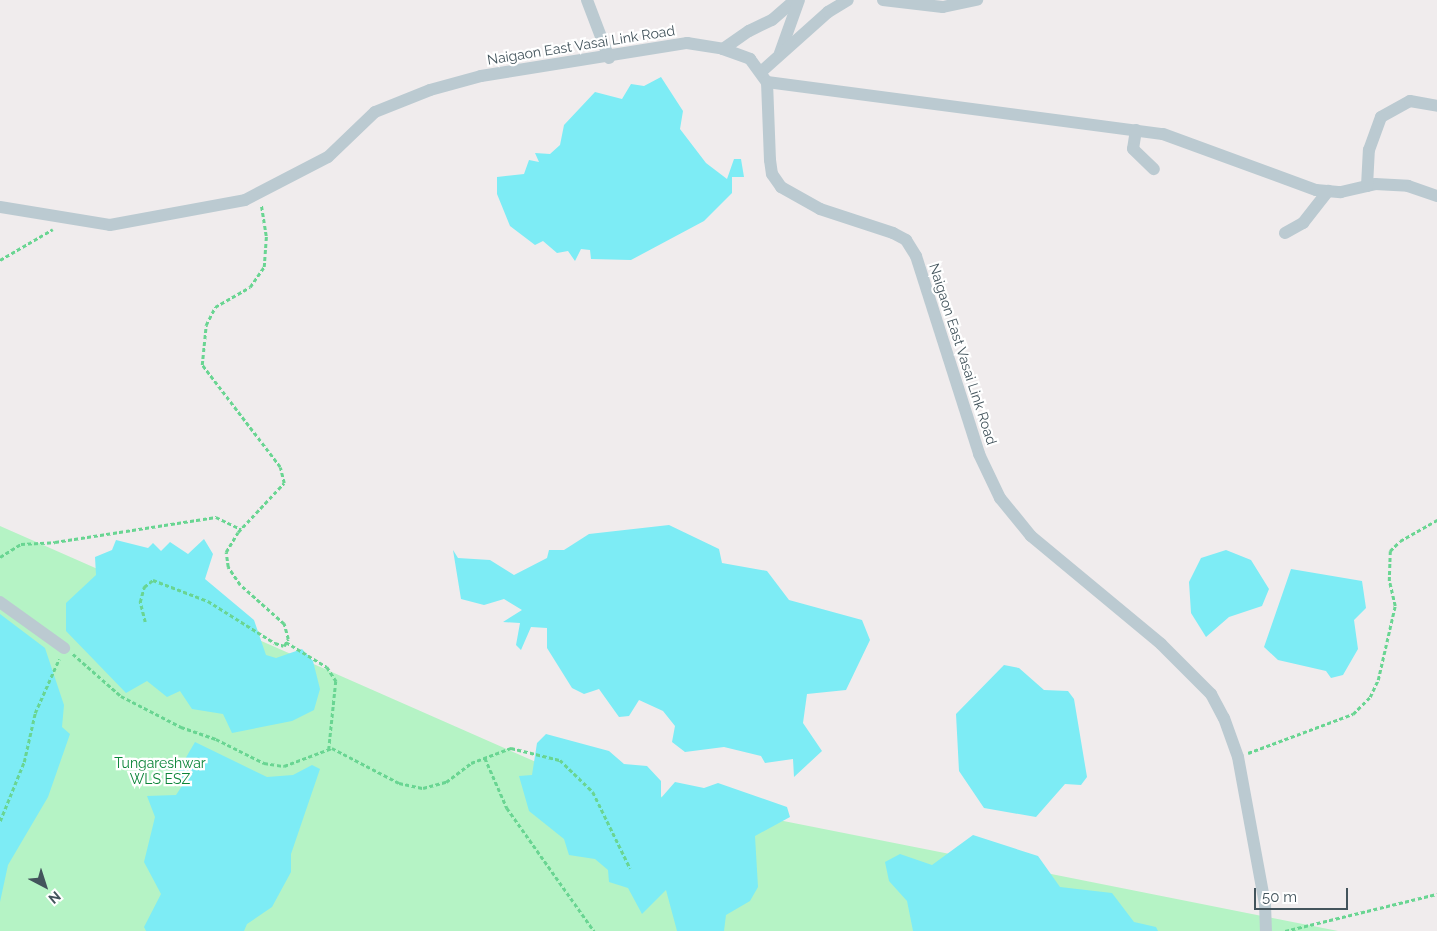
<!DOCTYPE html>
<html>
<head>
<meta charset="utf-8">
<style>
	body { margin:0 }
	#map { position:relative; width:1437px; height:931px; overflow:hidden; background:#f0eced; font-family:Raleway,sans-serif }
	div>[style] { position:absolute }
	.green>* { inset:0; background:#b5f3c5 }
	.water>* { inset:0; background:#7decf5 }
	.path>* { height:2.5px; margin-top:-1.25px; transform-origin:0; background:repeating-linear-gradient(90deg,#69d592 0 4px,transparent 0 6.5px) }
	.minor>* { height:12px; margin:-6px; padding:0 6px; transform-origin:6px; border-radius:6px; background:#bbcad1 }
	span { translate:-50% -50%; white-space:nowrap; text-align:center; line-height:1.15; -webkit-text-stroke:4.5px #fff; paint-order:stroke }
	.street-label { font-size:14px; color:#43545c }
	.park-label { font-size:14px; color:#0c8539 }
	.north { position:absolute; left:20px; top:861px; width:50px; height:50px; -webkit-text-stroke:4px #fff; paint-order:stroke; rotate:140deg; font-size:14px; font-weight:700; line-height:20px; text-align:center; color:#43545c }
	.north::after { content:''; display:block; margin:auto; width:18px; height:22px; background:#43545c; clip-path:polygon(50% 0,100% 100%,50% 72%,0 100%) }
	.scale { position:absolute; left:1254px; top:888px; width:94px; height:22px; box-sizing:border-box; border:2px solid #43545c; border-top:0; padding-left:6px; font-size:15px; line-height:18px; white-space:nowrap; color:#43545c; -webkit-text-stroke:4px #fff; paint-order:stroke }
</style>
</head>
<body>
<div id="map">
	<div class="green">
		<i style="clip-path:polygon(0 526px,577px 780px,1338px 931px,0 931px)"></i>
	</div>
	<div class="water">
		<i style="clip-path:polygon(661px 77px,683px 111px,680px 129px,706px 163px,727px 179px,734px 159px,741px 159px,744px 177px,732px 177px,732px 193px,704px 221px,631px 260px,591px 259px,590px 250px,581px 249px,575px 261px,568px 251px,557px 253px,543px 241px,535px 245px,510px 226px,497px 194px,497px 177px,524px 174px,529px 160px,539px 162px,535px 153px,550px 154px,560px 145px,564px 125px,595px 92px,622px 99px,631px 84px,644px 86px)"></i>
		<i style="clip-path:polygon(669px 525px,719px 549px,722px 563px,767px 571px,789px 600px,862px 620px,870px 640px,846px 690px,807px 694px,803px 723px,822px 751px,794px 777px,793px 759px,765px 763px,761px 756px,724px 747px,685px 752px,672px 742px,675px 726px,663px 711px,639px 700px,629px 716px,619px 717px,599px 689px,584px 694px,572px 688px,547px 648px,547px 628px,531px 627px,521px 650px,516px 645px,520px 623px,503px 622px,522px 610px,504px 599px,484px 605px,461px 599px,453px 550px,458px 558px,490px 560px,514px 575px,547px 558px,549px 550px,564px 550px,589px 534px)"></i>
		<i style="clip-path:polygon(204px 539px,213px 554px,205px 579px,254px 620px,266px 655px,276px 658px,302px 649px,313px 661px,320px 689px,314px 710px,292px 721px,232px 733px,223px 714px,192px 709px,180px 691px,167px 697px,147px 681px,126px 693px,66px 631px,66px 603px,96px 575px,95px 557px,112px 550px,116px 540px,148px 548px,153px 543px,161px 551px,170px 542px,188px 554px)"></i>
		<i style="clip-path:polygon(1226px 550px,1251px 560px,1269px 589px,1262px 606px,1229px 617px,1206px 637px,1191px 613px,1189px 582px,1201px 558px)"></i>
		<i style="clip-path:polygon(1291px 569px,1362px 581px,1366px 608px,1354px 620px,1358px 649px,1343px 675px,1331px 678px,1326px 671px,1278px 660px,1264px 647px)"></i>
		<i style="clip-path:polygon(0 614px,45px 648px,64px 705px,62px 727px,70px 734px,48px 797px,8px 865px,0 902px)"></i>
		<i style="clip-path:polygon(1004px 665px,1019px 668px,1044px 690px,1068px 691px,1074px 699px,1087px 777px,1081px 785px,1065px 784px,1036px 817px,984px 808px,959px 771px,956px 714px)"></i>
		<i style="clip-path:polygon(546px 734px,609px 751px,624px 764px,647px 766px,661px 781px,661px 798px,675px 782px,704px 788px,718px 783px,787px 807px,790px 817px,755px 836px,758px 887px,750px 901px,726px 915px,724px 931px,677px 931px,666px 890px,642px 914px,628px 888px,609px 882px,608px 870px,595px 859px,569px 855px,564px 839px,529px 811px,519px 776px,532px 775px,537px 743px)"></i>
		<i style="clip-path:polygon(195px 742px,267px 777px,293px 775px,312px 765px,320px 769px,291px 854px,291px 872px,272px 907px,247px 924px,244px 931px,146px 931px,144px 927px,161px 894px,144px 862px,155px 817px,147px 796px,176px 795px,182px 786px,177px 773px)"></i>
		<i style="clip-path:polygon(973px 835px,1038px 856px,1060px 887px,1112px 893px,1134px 922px,1156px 927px,1158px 931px,913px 931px,907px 901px,889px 881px,885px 862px,900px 854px,932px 865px)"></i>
	</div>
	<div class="path">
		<i style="left:0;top:260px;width:61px;rotate:-30.3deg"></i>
		<i style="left:0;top:557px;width:25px;rotate:-32deg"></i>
		<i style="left:21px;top:544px;width:34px;rotate:-3deg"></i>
		<i style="left:55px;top:542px;width:163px;rotate:-8.8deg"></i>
		<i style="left:216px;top:517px;width:28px;rotate:26deg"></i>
		<i style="left:145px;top:622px;width:21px;rotate:-104deg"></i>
		<i style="left:140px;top:602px;width:16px;rotate:-75deg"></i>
		<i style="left:144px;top:587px;width:11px;rotate:-38deg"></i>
		<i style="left:153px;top:580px;width:59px;rotate:20.9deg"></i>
		<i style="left:208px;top:601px;width:79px;rotate:32.1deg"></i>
		<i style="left:275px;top:643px;width:9px;rotate:18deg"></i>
		<i style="left:284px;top:646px;width:8px;rotate:-60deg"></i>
		<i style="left:288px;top:639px;width:16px;rotate:-105deg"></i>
		<i style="left:284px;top:624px;width:59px;rotate:-138.4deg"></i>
		<i style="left:240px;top:585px;width:22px;rotate:-124deg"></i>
		<i style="left:228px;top:567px;width:15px;rotate:-98deg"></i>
		<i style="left:226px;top:552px;width:23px;rotate:-59deg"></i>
		<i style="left:238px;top:532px;width:67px;rotate:-46.8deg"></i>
		<i style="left:284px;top:483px;width:16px;rotate:-104deg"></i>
		<i style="left:280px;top:467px;width:128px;rotate:-127.4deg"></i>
		<i style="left:202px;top:365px;width:40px;rotate:-84.3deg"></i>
		<i style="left:206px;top:325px;width:20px;rotate:-63deg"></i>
		<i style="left:215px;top:307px;width:40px;rotate:-29.7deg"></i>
		<i style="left:250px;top:287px;width:24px;rotate:-55deg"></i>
		<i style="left:264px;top:267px;width:31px;rotate:-86deg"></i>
		<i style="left:266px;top:236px;width:32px;rotate:-99deg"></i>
		<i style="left:286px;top:642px;width:48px;rotate:31.4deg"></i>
		<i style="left:327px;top:667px;width:17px;rotate:57deg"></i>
		<i style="left:336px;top:681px;width:68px;rotate:95.9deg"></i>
		<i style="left:73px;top:654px;width:64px;rotate:41.2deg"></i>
		<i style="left:121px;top:696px;width:68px;rotate:27.3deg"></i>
		<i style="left:181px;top:727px;width:37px;rotate:19deg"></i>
		<i style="left:216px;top:739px;width:54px;rotate:26.6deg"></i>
		<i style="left:264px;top:763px;width:20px;rotate:9deg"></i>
		<i style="left:284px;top:766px;width:51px;rotate:-20.6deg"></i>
		<i style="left:332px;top:748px;width:76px;rotate:27.6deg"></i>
		<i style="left:399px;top:783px;width:25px;rotate:12deg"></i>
		<i style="left:423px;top:788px;width:24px;rotate:-15deg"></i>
		<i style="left:446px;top:782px;width:31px;rotate:-37deg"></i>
		<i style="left:471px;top:763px;width:43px;rotate:-20.6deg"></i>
		<i style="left:511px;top:748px;width:50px;rotate:13.8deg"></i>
		<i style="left:560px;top:760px;width:46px;rotate:44.1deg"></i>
		<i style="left:593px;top:792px;width:85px;rotate:64deg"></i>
		<i style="left:1248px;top:753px;width:112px;rotate:-20.4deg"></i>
		<i style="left:1353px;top:714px;width:24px;rotate:-45deg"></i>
		<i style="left:1370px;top:697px;width:19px;rotate:-65deg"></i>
		<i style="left:1378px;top:680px;width:76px;rotate:-77.1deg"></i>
		<i style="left:1395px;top:606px;width:26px;rotate:-103deg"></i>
		<i style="left:1389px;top:581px;width:30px;rotate:-88deg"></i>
		<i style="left:1390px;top:551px;width:14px;rotate:-45deg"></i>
		<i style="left:1400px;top:541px;width:43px;rotate:-29.6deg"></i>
		<i style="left:485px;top:758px;width:55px;rotate:66.3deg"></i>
		<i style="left:507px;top:808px;width:151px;rotate:54.7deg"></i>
		<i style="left:0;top:821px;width:64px;rotate:-67.9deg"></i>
		<i style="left:24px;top:762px;width:50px;rotate:-77.3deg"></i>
		<i style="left:35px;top:713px;width:59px;rotate:-66deg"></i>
		<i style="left:1285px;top:931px;width:156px;rotate:-13.7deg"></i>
	</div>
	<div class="minor">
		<i style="left:587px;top:0;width:62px;rotate:69.2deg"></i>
		<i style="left:883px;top:0;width:60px;rotate:6.7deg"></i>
		<i style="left:943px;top:7px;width:35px;rotate:-12deg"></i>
		<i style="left:723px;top:49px;width:32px;rotate:-35deg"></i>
		<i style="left:749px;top:31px;width:25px;rotate:-26deg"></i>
		<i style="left:772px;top:20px;width:30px;rotate:-41deg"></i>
		<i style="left:780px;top:53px;width:56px;rotate:-70.3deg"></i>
		<i style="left:762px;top:71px;width:89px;rotate:-41.8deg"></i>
		<i style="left:828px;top:12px;width:23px;rotate:-31deg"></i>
		<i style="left:767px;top:82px;width:399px;rotate:7.5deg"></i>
		<i style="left:1163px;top:134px;width:163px;rotate:20.1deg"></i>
		<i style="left:1316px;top:190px;width:25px;rotate:5deg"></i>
		<i style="left:1341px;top:192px;width:35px;rotate:-13deg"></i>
		<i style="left:1375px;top:184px;width:33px;rotate:3deg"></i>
		<i style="left:1408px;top:186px;width:31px;rotate:19deg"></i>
		<i style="left:1136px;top:130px;width:19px;rotate:99deg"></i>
		<i style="left:1133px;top:149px;width:29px;rotate:44deg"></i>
		<i style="left:1367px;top:186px;width:36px;rotate:-87deg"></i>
		<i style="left:1369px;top:150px;width:35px;rotate:-70deg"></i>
		<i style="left:1381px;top:117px;width:33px;rotate:-29deg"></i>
		<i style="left:1410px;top:101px;width:27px;rotate:10deg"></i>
		<i style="left:0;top:207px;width:111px;rotate:9.3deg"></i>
		<i style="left:110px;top:225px;width:137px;rotate:-10.5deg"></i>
		<i style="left:245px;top:200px;width:93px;rotate:-27.4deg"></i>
		<i style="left:328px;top:157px;width:65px;rotate:-43.8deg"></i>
		<i style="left:375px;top:112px;width:59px;rotate:-21.8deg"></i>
		<i style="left:430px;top:90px;width:53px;rotate:-15.4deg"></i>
		<i style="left:481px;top:76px;width:209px;rotate:-9.1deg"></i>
		<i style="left:687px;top:43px;width:36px;rotate:9deg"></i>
		<i style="left:723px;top:49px;width:29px;rotate:20deg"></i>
		<i style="left:750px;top:59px;width:29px;rotate:54deg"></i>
		<i style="left:767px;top:82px;width:78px;rotate:87.8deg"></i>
		<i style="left:770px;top:160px;width:14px;rotate:82deg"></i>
		<i style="left:772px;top:174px;width:16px;rotate:55deg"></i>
		<i style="left:781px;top:187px;width:45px;rotate:29.4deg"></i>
		<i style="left:820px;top:209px;width:77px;rotate:18.2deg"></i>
		<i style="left:893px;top:233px;width:15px;rotate:28deg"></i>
		<i style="left:906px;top:240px;width:19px;rotate:58deg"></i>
		<i style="left:916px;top:256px;width:208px;rotate:72.3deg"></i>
		<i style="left:979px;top:454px;width:49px;rotate:64.5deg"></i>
		<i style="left:1000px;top:498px;width:49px;rotate:50.8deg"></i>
		<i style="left:1031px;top:536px;width:169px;rotate:39.7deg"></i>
		<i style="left:1161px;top:644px;width:71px;rotate:45deg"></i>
		<i style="left:1211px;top:694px;width:27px;rotate:62deg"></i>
		<i style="left:1224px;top:718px;width:41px;rotate:70.3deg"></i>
		<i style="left:1238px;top:757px;width:149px;rotate:79.6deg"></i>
		<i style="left:1265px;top:904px;width:27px;rotate:88deg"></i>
		<i style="left:1285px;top:233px;width:21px;rotate:-29deg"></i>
		<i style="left:1303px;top:223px;width:41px;rotate:-52deg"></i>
		<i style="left:0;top:602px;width:79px;rotate:35.7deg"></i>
	</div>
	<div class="street-label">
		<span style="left:581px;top:45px;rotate:-9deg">Naigaon East Vasai Link Road</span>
		<span style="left:963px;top:354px;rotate:72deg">Naigaon East Vasai Link Road</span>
	</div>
	<div class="park-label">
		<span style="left:160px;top:771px">Tungareshwar<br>WLS ESZ</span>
	</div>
	<div class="north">N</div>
	<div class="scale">50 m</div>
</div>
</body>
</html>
